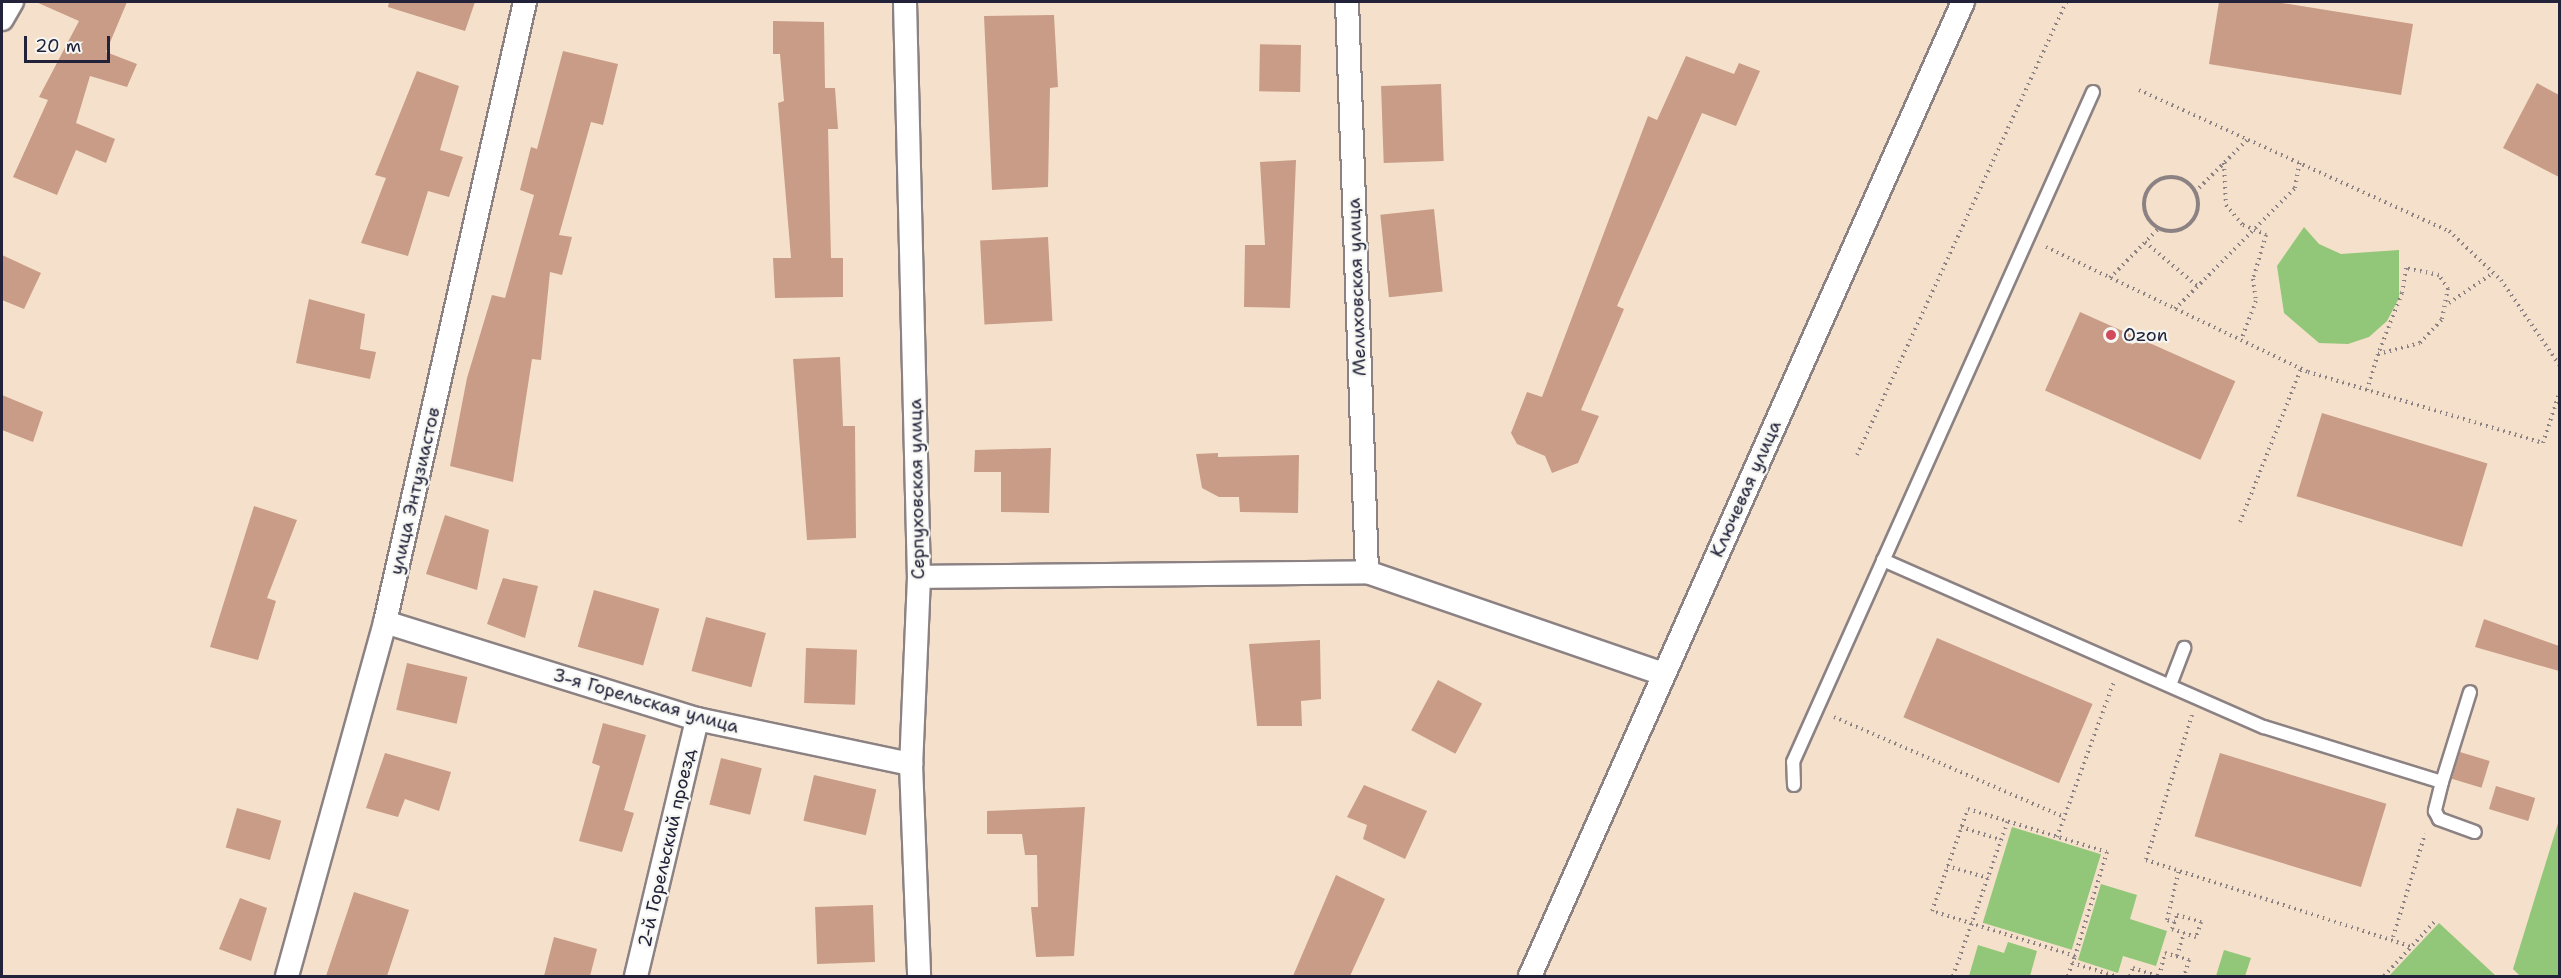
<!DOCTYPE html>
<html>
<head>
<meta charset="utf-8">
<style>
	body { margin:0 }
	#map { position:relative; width:2561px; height:978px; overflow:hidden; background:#f5e1cb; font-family:"Shantell Sans",sans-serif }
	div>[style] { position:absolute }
	.green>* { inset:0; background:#92c678; transform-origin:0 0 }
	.building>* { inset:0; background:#c89c87; transform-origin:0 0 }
	.path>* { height:4px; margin-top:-2px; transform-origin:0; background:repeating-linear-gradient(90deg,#8c8283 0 1.5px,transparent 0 6px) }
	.path>.ring { margin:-2px; padding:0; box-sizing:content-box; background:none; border:4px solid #8c8283; border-radius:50% }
	.roads { filter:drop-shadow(2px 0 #8c8283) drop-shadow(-2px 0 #8c8283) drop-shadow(0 2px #8c8283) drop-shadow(0 -2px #8c8283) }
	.lane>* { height:12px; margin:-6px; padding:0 6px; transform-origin:6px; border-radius:6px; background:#fff }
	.street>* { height:22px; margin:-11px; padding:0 11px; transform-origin:11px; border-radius:11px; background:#fff }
	.dots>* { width:16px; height:16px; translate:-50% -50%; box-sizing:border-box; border:3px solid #f6f6f2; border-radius:50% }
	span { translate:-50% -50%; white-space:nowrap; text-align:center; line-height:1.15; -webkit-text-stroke:4.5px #f6f6f2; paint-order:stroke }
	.street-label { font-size:18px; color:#22223b }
	.poi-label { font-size:18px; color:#22223b }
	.left { translate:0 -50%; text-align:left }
	.frame { position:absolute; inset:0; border:3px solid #22223b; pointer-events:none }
	.scale { position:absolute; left:24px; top:36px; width:86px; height:27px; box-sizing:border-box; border:3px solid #22223b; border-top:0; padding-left:8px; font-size:18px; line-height:21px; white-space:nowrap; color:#22223b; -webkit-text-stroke:4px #f6f6f2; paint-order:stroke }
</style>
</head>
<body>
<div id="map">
	<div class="green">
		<i style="clip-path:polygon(2304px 227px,2319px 244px,2341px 254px,2399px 250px,2399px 298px,2387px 321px,2369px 337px,2348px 344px,2319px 343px,2284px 313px,2277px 266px)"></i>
		<i style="clip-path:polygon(2559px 820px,2559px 976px,2520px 976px,2513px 969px)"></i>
		<i style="left:2012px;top:827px;width:93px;height:100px;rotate:17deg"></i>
		<i style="clip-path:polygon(2101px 884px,2137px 895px,2130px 919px,2167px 931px,2156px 966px,2123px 956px,2118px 973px,2078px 960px)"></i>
		<i style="clip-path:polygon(2439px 923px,2496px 976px,2389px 976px)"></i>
		<i style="clip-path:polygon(2008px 942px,2037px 951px,2030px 976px,1969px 976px,1978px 945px,2004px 953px)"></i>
		<i style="clip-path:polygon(2224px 950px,2251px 958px,2245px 976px,2216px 976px)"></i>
	</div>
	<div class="building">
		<i style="clip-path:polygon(36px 2px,127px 2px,106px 52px,137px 64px,127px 87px,90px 76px,76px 123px,115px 139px,106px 163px,76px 150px,57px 195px,13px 177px,48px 100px,39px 97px,79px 21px)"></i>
		<i style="clip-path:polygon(389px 2px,475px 2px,465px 31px,388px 7px)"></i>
		<i style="clip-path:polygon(2219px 2px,2276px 2px,2413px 24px,2401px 95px,2209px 64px)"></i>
		<i style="clip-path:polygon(1054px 15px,1058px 87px,1050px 88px,1048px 187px,992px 190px,984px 16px)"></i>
		<i style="clip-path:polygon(773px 21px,824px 22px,825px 88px,835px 88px,838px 129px,828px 129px,831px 258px,843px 258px,843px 297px,775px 298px,773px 258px,791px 258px,778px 103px,784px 101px,780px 54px,773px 54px)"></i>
		<i style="left:1301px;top:45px;width:47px;height:41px;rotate:91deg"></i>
		<i style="clip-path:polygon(563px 51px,618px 64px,603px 125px,591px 122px,559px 235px,572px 237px,562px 275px,550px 272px,541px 360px,532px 359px,513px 482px,450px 466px,467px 378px,492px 295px,505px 298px,534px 195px,520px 190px,531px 147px,537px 149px)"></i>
		<i style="clip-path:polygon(1686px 56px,1734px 74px,1739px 63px,1760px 71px,1736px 126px,1702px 113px,1617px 306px,1624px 309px,1581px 410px,1599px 416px,1578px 463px,1552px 473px,1545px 456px,1517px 444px,1511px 433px,1527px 392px,1542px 397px,1648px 116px,1657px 120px)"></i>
		<i style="clip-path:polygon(417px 71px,459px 86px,440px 150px,463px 157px,449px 197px,428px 191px,408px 256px,361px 243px,386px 178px,375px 175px)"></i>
		<i style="clip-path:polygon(2537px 83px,2559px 95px,2559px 177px,2503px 148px)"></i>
		<i style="left:1441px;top:84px;width:77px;height:60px;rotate:88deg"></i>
		<i style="clip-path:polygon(1296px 160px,1290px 308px,1244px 307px,1245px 245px,1265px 245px,1260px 162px)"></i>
		<i style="left:1434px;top:209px;width:83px;height:54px;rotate:84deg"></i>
		<i style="left:1048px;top:237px;width:84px;height:68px;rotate:87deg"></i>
		<i style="clip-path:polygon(2px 255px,41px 273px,24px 309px,2px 300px)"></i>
		<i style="clip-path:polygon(309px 299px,365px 314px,360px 349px,376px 352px,370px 379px,296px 363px)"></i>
		<i style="left:2080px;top:312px;width:170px;height:86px;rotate:24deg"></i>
		<i style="clip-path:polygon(840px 357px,843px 426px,855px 426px,856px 538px,807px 540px,793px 359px)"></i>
		<i style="clip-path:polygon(2px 395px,43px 412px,33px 442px,2px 430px)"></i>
		<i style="left:2322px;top:413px;width:173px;height:87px;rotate:17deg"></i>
		<i style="clip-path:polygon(1051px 448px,1049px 513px,1001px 512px,1001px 472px,974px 472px,975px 450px)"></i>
		<i style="clip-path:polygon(1218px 453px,1218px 457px,1299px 455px,1298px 513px,1240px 512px,1239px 497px,1219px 497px,1202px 488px,1196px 454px)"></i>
		<i style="clip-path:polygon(254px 506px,297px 520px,267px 598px,276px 601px,258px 660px,210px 647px)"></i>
		<i style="clip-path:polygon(445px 515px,489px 530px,477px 590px,426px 574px)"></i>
		<i style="clip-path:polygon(503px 578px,538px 586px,525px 638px,487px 624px)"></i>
		<i style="left:594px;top:590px;width:68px;height:59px;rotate:16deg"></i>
		<i style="left:706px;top:617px;width:62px;height:56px;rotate:15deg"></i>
		<i style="clip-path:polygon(2484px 619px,2559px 646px,2559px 671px,2475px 647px)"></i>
		<i style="left:1937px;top:638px;width:169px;height:86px;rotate:23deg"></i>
		<i style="clip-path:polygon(1320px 640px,1321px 699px,1301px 701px,1302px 726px,1257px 726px,1249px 644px)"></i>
		<i style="left:806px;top:648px;width:51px;height:55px;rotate:2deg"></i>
		<i style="left:407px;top:663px;width:62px;height:48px;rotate:13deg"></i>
		<i style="left:1438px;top:680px;width:50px;height:57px;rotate:28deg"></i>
		<i style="clip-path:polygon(603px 723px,646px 735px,624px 810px,634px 813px,622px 852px,579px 841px,600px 766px,592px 763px)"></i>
		<i style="left:2460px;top:752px;width:31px;height:28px;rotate:17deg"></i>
		<i style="clip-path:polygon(385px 753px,451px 772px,439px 811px,405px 799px,398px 817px,366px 808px)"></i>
		<i style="left:2220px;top:753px;width:174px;height:87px;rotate:17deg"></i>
		<i style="left:721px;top:758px;width:42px;height:48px;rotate:14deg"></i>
		<i style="left:814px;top:775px;width:64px;height:47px;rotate:13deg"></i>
		<i style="clip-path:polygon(1364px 785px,1427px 811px,1405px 859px,1363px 839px,1367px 825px,1347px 817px)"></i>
		<i style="left:2496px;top:786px;width:41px;height:24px;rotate:17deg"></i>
		<i style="clip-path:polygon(1085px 807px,1074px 956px,1036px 957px,1031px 907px,1038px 907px,1037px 855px,1025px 855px,1022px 834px,987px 834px,987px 811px)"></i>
		<i style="left:237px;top:808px;width:46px;height:41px;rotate:16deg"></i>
		<i style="clip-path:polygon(1336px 875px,1385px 899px,1350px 976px,1293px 976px)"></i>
		<i style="clip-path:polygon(354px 892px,409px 910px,387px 976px,326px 976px)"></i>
		<i style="clip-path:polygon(240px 898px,267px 908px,251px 961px,219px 949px)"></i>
		<i style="left:873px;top:905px;width:57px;height:58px;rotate:88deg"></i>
		<i style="clip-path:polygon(554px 937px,597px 949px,590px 976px,544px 976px)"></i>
	</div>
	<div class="path">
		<i style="left:2139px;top:90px;width:341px;rotate:24.5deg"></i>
		<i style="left:2449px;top:231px;width:71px;rotate:43.3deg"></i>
		<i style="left:2501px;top:280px;width:104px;rotate:55.5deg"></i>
		<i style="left:2224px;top:163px;width:42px;rotate:87.3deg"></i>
		<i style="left:2226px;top:205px;width:26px;rotate:50deg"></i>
		<i style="left:2243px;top:225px;width:25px;rotate:23deg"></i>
		<i style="left:2266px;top:235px;width:46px;rotate:106.5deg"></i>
		<i style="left:2253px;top:279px;width:22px;rotate:82deg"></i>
		<i style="left:2256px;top:301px;width:42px;rotate:111deg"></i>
		<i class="ring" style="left:2144px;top:177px;width:50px;height:50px"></i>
		<i style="left:2195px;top:192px;width:76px;rotate:-45deg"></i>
		<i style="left:2145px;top:242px;width:68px;rotate:40.2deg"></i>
		<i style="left:2046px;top:247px;width:290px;rotate:25.5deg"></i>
		<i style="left:2308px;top:372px;width:245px;rotate:16.8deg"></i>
		<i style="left:2543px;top:443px;width:55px;rotate:-71.9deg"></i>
		<i style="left:2110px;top:278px;width:70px;rotate:-45.6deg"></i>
		<i style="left:2449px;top:303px;width:53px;rotate:-34.3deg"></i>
		<i style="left:2175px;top:309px;width:170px;rotate:-45.2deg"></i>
		<i style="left:2295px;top:188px;width:27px;rotate:-80deg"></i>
		<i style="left:2367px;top:390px;width:38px;rotate:-73deg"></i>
		<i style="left:2378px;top:354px;width:43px;rotate:-14.7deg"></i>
		<i style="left:2420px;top:343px;width:33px;rotate:-47deg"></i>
		<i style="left:2442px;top:319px;width:31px;rotate:-79deg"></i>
		<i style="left:2448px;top:289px;width:17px;rotate:-123deg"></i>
		<i style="left:2439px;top:275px;width:34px;rotate:-168deg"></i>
		<i style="left:2406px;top:268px;width:25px;rotate:99deg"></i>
		<i style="left:2402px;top:293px;width:66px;rotate:111.5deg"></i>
		<i style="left:1857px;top:455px;width:499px;rotate:-65.2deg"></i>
		<i style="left:2240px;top:522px;width:165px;rotate:-68.3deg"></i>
		<i style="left:2192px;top:715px;width:152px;rotate:107.6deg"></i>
		<i style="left:2146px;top:860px;width:280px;rotate:18.1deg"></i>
		<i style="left:1834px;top:717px;width:251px;rotate:23.5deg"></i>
		<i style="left:1968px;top:809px;width:145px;rotate:17.2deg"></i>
		<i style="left:2107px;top:852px;width:109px;rotate:107.1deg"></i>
		<i style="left:2075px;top:956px;width:150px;rotate:-162.5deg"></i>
		<i style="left:1932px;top:911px;width:108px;rotate:-70.6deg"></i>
		<i style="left:1961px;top:827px;width:42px;rotate:18deg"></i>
		<i style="left:2057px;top:837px;width:166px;rotate:-69.9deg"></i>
		<i style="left:1947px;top:866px;width:43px;rotate:16.3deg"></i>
		<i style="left:2177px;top:915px;width:25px;rotate:16deg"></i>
		<i style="left:2201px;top:922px;width:16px;rotate:108deg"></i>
		<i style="left:2196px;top:937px;width:25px;rotate:-162deg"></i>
		<i style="left:2172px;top:929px;width:15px;rotate:-70deg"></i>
		<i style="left:2175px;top:922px;width:8px;rotate:-166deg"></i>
		<i style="left:2167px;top:920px;width:51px;rotate:-76.5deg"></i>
		<i style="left:2393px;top:937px;width:108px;rotate:-72.7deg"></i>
		<i style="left:2177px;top:956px;width:24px;rotate:-73deg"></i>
		<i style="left:2072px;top:963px;width:45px;rotate:16.8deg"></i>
		<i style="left:1953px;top:976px;width:164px;rotate:-70.5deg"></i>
		<i style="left:2068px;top:976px;width:21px;rotate:-71deg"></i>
		<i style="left:2130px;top:976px;width:9px;rotate:-69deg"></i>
		<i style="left:2133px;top:968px;width:26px;rotate:18deg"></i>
		<i style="left:2159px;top:976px;width:24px;rotate:-75deg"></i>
		<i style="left:2165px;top:953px;width:25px;rotate:16deg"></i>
		<i style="left:2189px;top:960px;width:17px;rotate:107deg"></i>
		<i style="left:2384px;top:976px;width:76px;rotate:-47.1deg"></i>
	</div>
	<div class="roads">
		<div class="lane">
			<i style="left:1883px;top:560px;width:416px;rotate:23.7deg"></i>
			<i style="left:2264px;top:727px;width:186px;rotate:17.2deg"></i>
			<i style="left:2442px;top:782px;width:94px;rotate:-72.7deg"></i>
			<i style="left:2170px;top:685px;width:40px;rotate:-69deg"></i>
			<i style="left:2442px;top:782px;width:30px;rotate:104deg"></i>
			<i style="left:2435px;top:811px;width:9px;rotate:63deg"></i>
			<i style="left:2439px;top:819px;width:38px;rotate:20deg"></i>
			<i style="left:1794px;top:785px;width:23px;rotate:-92deg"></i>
			<i style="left:1793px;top:762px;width:734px;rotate:-65.88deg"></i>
		</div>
		<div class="street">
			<i style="left:905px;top:2px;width:575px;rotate:88.61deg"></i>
			<i style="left:919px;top:577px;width:187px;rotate:92.4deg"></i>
			<i style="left:911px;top:764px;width:212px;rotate:87.8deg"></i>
			<i style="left:1347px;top:2px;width:570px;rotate:87.99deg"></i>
			<i style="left:2px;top:19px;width:20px;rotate:-60deg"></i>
			<i style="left:919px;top:577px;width:448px;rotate:-0.6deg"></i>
			<i style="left:1367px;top:572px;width:313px;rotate:19deg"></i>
			<i style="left:385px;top:622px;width:327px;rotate:17.3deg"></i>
			<i style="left:697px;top:719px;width:219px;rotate:11.9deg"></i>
			<i style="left:287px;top:976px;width:367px;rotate:-74.5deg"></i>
			<i style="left:385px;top:622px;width:636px;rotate:-77.28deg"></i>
			<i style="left:636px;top:976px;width:264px;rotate:-76.6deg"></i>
			<i style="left:1530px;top:976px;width:1066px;rotate:-66.03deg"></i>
		</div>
	</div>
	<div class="dots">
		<i style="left:2111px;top:335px;background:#d1495b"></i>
	</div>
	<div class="street-label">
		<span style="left:1357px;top:287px;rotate:-92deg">Мелиховская улица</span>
		<span style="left:917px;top:489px;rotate:-91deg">Серпуховская улица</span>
		<span style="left:1746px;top:489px;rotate:-66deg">Ключевая улица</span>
		<span style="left:415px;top:491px;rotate:-77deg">улица Энтузиастов</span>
		<span style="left:646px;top:701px;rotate:16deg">3-я Горельская улица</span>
		<span style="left:667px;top:848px;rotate:-77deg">2-й Горельский проезд</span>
	</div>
	<div class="poi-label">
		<span class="left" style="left:2123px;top:335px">Ozon</span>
	</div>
	<div class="frame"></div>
	<div class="scale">20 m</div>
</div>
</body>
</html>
